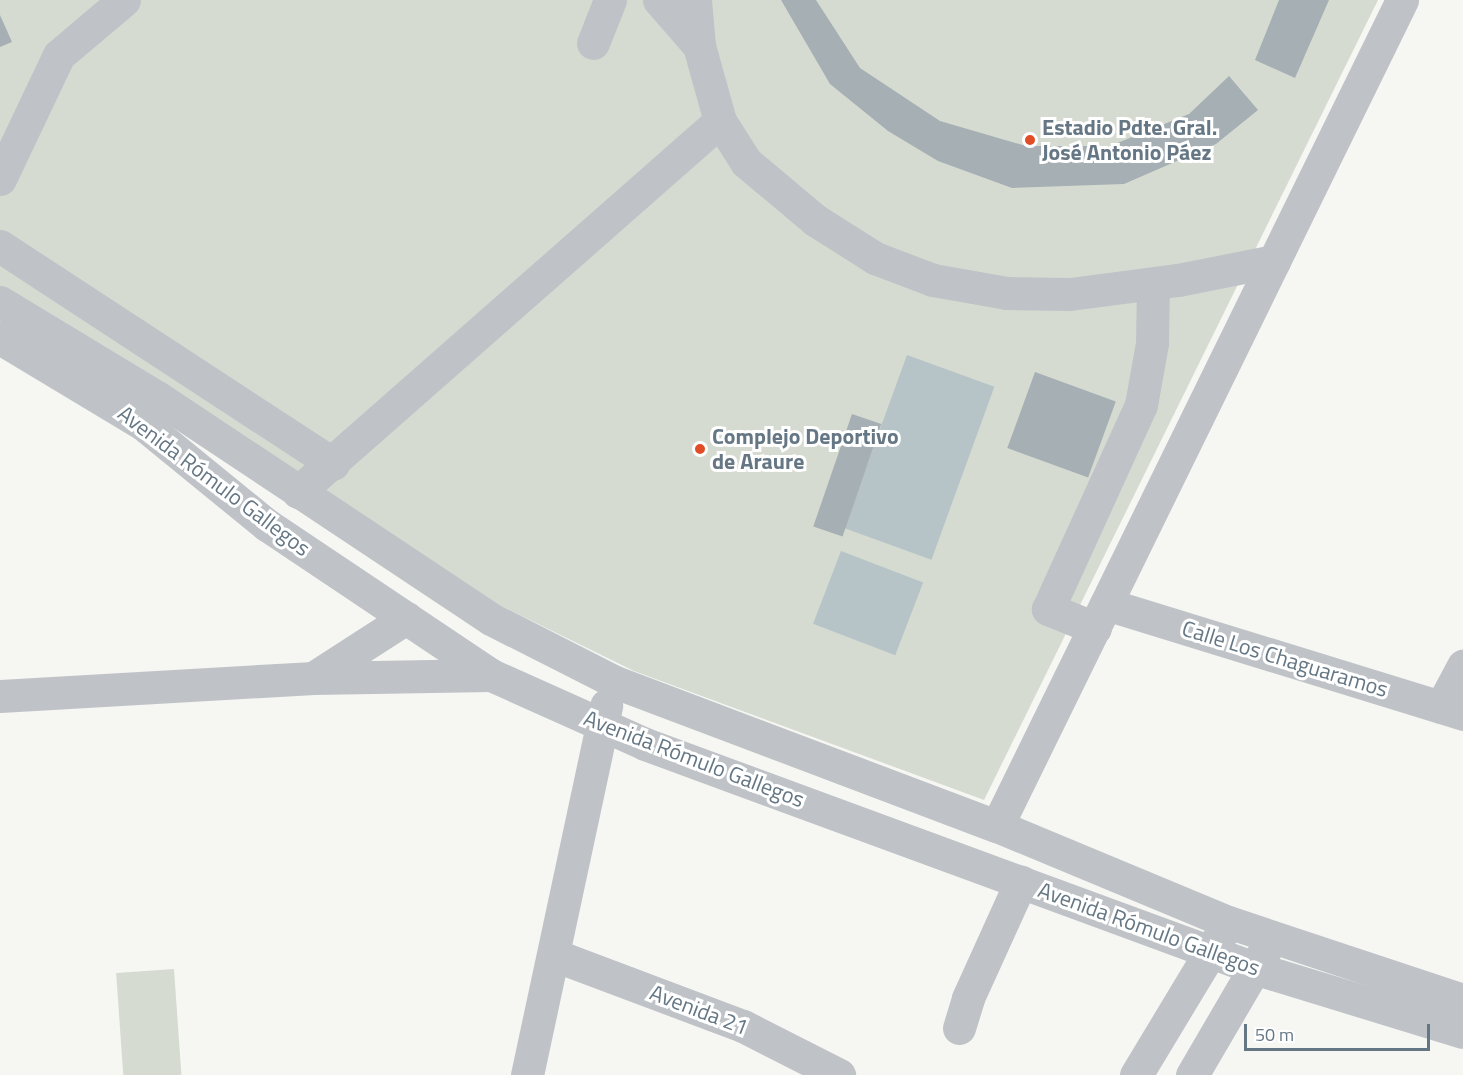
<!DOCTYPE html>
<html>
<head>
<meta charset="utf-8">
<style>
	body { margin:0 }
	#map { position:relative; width:1463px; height:1075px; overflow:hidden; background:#f6f6f3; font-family:"Titillium Web",sans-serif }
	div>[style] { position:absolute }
	.green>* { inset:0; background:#d6dbd2; transform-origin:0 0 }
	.water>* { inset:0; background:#b6c3c7; transform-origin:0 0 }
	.building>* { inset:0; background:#a6afb4; transform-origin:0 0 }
	.minor>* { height:33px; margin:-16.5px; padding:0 16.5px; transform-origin:16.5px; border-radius:16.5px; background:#bfc3c7 }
	.dots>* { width:16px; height:16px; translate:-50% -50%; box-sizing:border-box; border:3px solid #fff; border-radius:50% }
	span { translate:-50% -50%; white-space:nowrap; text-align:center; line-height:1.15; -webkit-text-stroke:6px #fff; paint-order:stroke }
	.poi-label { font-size:22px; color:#657784; font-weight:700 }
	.left { translate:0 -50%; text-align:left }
	.street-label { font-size:22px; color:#657784 }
	.scale { position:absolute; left:1244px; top:1024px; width:186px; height:27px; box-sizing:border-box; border:3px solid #657784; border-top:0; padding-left:8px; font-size:18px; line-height:21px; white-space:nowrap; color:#657784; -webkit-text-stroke:4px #fff; paint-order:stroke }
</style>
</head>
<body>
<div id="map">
	<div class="green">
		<i style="clip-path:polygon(0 0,1378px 0,984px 800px,634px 671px,487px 599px,0 298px)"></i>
		<i style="left:174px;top:969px;width:106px;height:58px;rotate:86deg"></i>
	</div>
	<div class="water">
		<i style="left:907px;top:355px;width:93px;height:184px;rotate:20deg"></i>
		<i style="left:841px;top:551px;width:88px;height:78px;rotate:21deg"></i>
	</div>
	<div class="building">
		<i style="clip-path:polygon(781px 0,816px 0,860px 68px,940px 121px,1026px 146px,1110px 146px,1189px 114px,1229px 76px,1258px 110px,1216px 144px,1124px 184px,1012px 188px,938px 161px,888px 131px,830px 84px)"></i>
		<i style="clip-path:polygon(1279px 0,1329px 0,1295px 78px,1255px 60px)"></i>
		<i style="clip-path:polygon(0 15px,12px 42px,0 47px)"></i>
		<i style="left:1035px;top:372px;width:86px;height:81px;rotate:20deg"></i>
		<i style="left:852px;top:414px;width:31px;height:119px;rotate:19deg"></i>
	</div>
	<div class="minor">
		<i style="left:695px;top:0;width:46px;rotate:85deg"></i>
		<i style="left:593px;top:43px;width:46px;rotate:-68.4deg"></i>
		<i style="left:720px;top:121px;width:49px;rotate:57.6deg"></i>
		<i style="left:746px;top:162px;width:90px;rotate:40deg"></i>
		<i style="left:815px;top:220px;width:71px;rotate:32.3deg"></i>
		<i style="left:875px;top:258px;width:62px;rotate:20.8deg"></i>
		<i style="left:933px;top:280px;width:75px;rotate:10deg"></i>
		<i style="left:1007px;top:293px;width:63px;rotate:0.9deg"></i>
		<i style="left:1070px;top:294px;width:109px;rotate:-7.4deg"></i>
		<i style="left:1178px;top:280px;width:98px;rotate:-11.2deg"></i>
		<i style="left:0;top:179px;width:137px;rotate:-64.6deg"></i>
		<i style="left:59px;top:55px;width:85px;rotate:-40.2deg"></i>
		<i style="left:0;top:246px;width:398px;rotate:33.2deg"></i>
		<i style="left:0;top:302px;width:184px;rotate:31.2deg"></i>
		<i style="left:157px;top:397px;width:401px;rotate:33.6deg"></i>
		<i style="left:491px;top:619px;width:139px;rotate:26.9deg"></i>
		<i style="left:615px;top:682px;width:408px;rotate:20.7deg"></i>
		<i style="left:997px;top:826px;width:250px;rotate:22.6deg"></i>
		<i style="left:1228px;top:922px;width:248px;rotate:18.4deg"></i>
		<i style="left:0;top:338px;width:167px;rotate:31deg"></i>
		<i style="left:143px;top:424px;width:160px;rotate:39.2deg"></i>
		<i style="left:267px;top:525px;width:270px;rotate:33.8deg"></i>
		<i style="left:491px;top:675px;width:169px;rotate:24.1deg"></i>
		<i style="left:645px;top:744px;width:652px;rotate:20.19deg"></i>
		<i style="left:1257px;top:969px;width:215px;rotate:17deg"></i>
		<i style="left:298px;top:492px;width:562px;rotate:-41.32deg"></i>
		<i style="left:720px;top:121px;width:78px;rotate:-105.6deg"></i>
		<i style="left:699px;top:46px;width:61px;rotate:-131deg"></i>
		<i style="left:1106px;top:604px;width:374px;rotate:17.1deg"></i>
		<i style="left:1095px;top:628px;width:51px;rotate:-158deg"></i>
		<i style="left:1048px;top:609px;width:224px;rotate:-65.5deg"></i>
		<i style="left:1141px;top:405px;width:63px;rotate:-79.9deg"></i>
		<i style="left:1152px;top:343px;width:59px;rotate:-89deg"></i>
		<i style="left:313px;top:678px;width:111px;rotate:-32.8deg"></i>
		<i style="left:0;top:696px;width:314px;rotate:-3.3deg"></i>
		<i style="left:313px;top:678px;width:178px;rotate:-1deg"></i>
		<i style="left:1441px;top:707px;width:47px;rotate:-61.8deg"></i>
		<i style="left:997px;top:826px;width:920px;rotate:-63.88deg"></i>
		<i style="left:554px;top:955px;width:202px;rotate:20.6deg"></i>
		<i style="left:743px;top:1026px;width:108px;rotate:27deg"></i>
		<i style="left:959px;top:1028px;width:31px;rotate:-73deg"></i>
		<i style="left:968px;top:998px;width:128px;rotate:-65.6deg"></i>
		<i style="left:527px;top:1075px;width:378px;rotate:-77.9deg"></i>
		<i style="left:1136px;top:1075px;width:168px;rotate:-58.9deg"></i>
		<i style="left:1192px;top:1075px;width:145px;rotate:-59.7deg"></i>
	</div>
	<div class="dots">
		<i style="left:1030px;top:140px;background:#e14d27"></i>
		<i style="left:700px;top:449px;background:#e14d27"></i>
	</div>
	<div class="poi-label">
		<span class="left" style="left:1042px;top:140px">Estadio Pdte. Gral.<br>José Antonio Páez</span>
		<span class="left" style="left:712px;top:449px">Complejo Deportivo<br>de Araure</span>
	</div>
	<div class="street-label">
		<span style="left:214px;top:481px;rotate:37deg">Avenida Rómulo Gallegos</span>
		<span style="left:1285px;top:659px;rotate:17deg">Calle Los Chaguaramos</span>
		<span style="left:694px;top:759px;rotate:21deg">Avenida Rómulo Gallegos</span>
		<span style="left:1149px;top:929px;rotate:20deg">Avenida Rómulo Gallegos</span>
		<span style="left:699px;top:1010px;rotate:21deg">Avenida 21</span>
	</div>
	<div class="scale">50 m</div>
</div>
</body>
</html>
